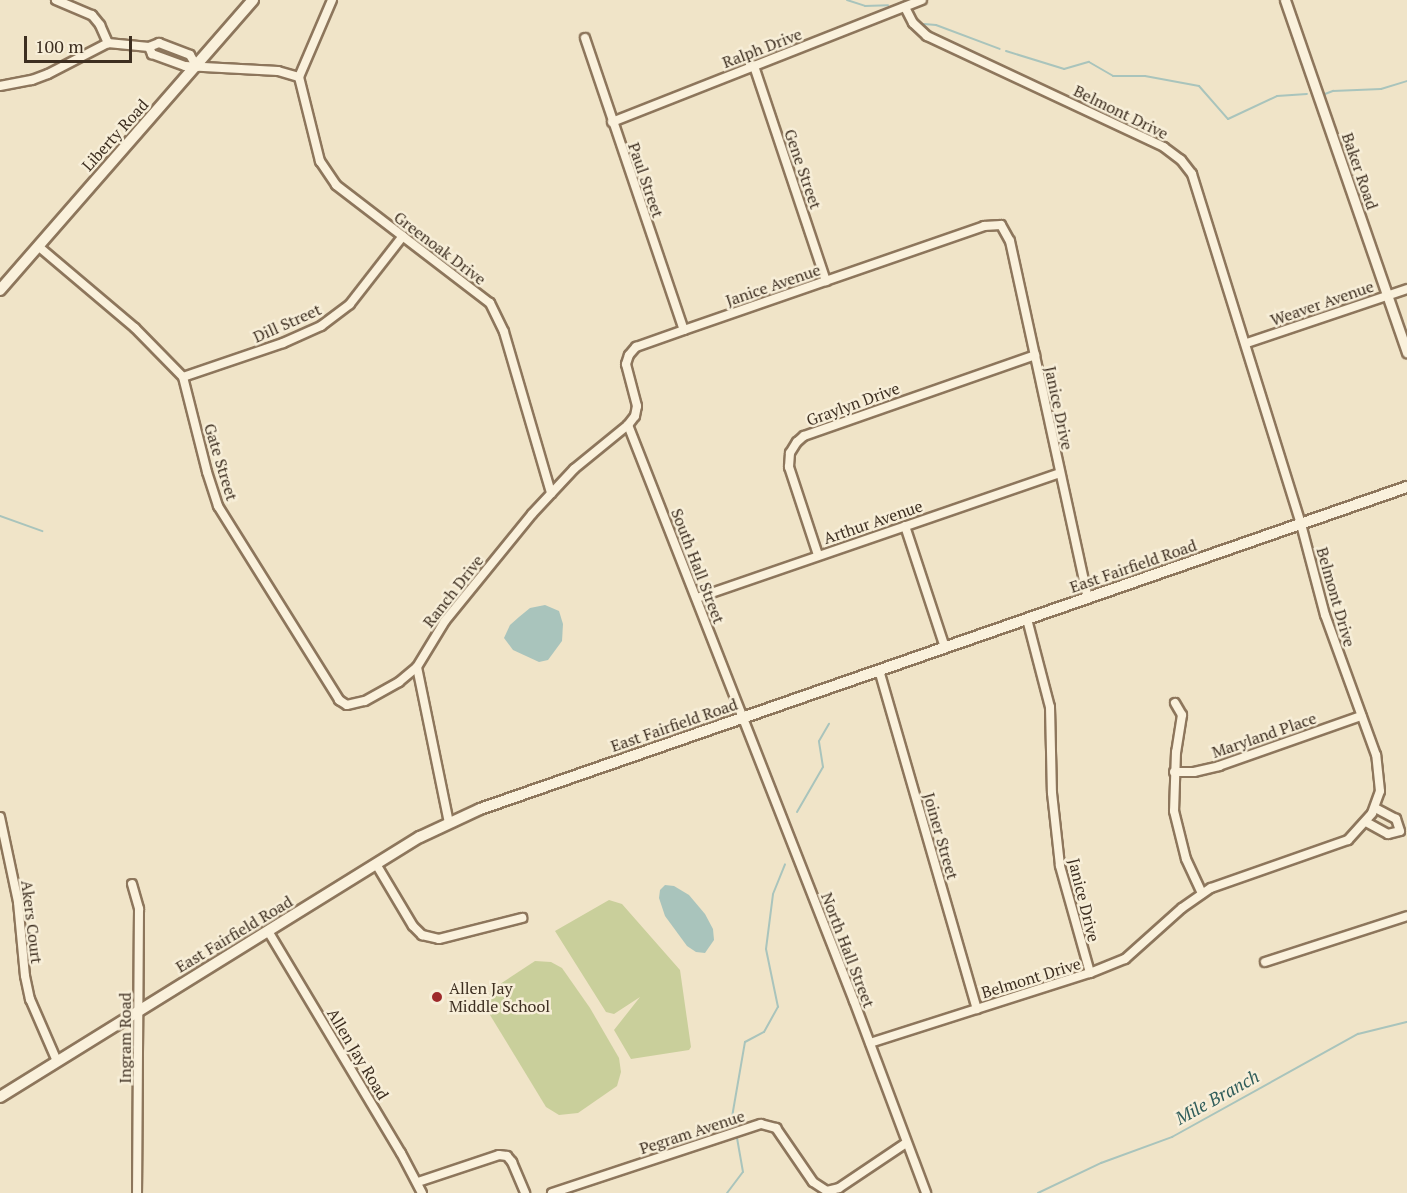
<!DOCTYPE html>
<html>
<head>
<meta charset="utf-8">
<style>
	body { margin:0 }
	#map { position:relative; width:1407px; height:1193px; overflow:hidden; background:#f0e4c8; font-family:"PT Serif",serif }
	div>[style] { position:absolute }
	.green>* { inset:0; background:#c9cf9b }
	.water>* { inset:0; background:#a9c4bc }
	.stream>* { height:2px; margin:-1px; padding:0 1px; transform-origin:1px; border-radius:1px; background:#a9c4bc }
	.roads { filter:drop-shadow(2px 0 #8d765c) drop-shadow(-2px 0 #8d765c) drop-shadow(0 2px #8d765c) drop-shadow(0 -2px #8d765c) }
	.minor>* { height:8px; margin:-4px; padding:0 4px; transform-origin:4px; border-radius:4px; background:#faf1dc }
	.tertiary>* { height:9px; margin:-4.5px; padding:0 4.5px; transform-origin:4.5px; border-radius:4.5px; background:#faf1dc }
	.secondary>* { height:10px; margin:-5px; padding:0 5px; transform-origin:5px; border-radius:5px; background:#faf1dc }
	.dots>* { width:16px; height:16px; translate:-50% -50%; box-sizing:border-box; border:3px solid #f7eed8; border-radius:50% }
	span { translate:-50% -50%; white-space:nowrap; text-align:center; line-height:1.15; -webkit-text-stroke:5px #f7eed8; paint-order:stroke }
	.street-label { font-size:16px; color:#3d2e20 }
	.poi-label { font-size:16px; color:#3d2e20 }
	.left { translate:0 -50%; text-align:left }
	.water-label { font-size:18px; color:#2f5d5a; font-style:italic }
	.scale { position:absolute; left:24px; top:36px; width:108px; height:27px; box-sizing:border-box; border:3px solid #3d2e20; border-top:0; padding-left:8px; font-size:18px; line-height:21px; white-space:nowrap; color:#3d2e20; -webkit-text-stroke:4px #f7eed8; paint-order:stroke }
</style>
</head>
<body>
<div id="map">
	<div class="green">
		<i style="clip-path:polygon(609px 900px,622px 904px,680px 970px,691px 1047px,689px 1050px,631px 1059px,614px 1030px,640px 997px,614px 1014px,606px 1012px,555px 931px)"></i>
		<i style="clip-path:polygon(535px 961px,551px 962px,562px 968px,590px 1008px,619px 1058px,621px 1072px,617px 1086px,578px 1113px,559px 1115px,546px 1107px,490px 1015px,487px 1003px,491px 990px)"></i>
	</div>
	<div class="water">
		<i style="clip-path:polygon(545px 605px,559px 611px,563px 624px,562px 641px,548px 660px,539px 662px,513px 650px,504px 638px,510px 625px,519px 617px,530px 608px)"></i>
		<i style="clip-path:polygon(665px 885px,674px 886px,689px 895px,705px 914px,713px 929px,714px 940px,705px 953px,696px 952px,687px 946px,665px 916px,659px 898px,660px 890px)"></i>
	</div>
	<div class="stream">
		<i style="left:847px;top:0;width:19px;rotate:18deg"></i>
		<i style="left:865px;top:6px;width:23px;rotate:-2deg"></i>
		<i style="left:924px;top:24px;width:12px;rotate:5deg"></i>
		<i style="left:936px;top:25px;width:68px;rotate:20.6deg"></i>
		<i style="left:1006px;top:51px;width:61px;rotate:17.2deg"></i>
		<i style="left:1064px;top:69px;width:26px;rotate:-16deg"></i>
		<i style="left:1089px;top:62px;width:28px;rotate:30deg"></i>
		<i style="left:1113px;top:76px;width:32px"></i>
		<i style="left:1145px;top:76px;width:55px;rotate:10.5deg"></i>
		<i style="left:1199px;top:86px;width:44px;rotate:48.7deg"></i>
		<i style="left:1228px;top:119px;width:54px;rotate:-25.1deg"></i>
		<i style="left:1277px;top:96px;width:30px;rotate:-4deg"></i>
		<i style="left:1325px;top:94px;width:9px;rotate:-21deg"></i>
		<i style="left:1333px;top:91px;width:48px;rotate:-2.4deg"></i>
		<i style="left:1381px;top:89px;width:27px;rotate:-17deg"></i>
		<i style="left:0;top:516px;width:45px;rotate:19.7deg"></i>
		<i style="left:797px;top:812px;width:52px;rotate:-60deg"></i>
		<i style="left:823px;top:767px;width:26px;rotate:-99deg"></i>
		<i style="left:819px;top:741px;width:20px;rotate:-60deg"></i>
		<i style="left:734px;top:1128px;width:11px;rotate:-100deg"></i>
		<i style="left:732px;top:1117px;width:76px;rotate:-80.2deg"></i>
		<i style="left:745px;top:1042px;width:21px;rotate:-28deg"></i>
		<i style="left:764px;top:1032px;width:29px;rotate:-61deg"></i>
		<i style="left:778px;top:1007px;width:59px;rotate:-101.7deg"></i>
		<i style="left:766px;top:949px;width:55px;rotate:-82.7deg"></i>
		<i style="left:773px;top:894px;width:32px;rotate:-68deg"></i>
		<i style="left:727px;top:1193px;width:26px;rotate:-53deg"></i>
		<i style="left:743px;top:1172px;width:36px;rotate:-100deg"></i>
		<i style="left:1038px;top:1193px;width:70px;rotate:-25.5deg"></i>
		<i style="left:1101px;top:1163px;width:76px;rotate:-20.1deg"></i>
		<i style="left:1172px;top:1137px;width:213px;rotate:-29deg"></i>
		<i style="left:1358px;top:1034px;width:50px;rotate:-13.8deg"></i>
	</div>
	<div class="roads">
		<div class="minor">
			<i style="left:56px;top:0;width:39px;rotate:23deg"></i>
			<i style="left:92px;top:15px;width:13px;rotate:51deg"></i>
			<i style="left:100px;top:25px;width:20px;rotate:66deg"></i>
			<i style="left:332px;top:0;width:84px;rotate:113.2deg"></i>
			<i style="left:299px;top:77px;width:87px;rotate:76deg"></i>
			<i style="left:320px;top:161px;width:29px;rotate:56deg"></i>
			<i style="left:336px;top:185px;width:194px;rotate:37.5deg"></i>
			<i style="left:490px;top:303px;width:32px;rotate:64deg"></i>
			<i style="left:504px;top:332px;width:168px;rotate:73.7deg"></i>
			<i style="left:585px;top:38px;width:308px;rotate:71.3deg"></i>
			<i style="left:149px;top:47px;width:8px;rotate:67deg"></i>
			<i style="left:152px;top:54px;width:35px;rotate:20deg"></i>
			<i style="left:185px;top:66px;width:93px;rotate:3.1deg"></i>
			<i style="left:278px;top:71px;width:22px;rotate:16deg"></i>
			<i style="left:754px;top:66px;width:227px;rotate:71.5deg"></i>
			<i style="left:0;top:86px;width:33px;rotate:-11deg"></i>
			<i style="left:32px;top:80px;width:17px;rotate:-21deg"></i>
			<i style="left:48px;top:74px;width:68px;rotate:-27.3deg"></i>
			<i style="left:108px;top:43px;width:41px;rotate:5.6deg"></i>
			<i style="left:149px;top:47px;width:11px;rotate:-22deg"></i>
			<i style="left:159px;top:43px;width:33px;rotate:21deg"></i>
			<i style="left:190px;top:55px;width:14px;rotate:60deg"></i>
			<i style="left:612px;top:122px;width:333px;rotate:-21.5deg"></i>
			<i style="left:38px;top:246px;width:127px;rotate:40.2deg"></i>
			<i style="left:135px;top:328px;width:69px;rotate:45.6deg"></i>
			<i style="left:183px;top:377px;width:98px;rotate:75.8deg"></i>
			<i style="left:207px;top:472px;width:36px;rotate:72deg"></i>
			<i style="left:218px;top:506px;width:229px;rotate:58deg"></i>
			<i style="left:339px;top:700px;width:9px;rotate:32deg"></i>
			<i style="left:347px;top:705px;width:18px;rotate:-13deg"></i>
			<i style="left:365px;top:701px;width:39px;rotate:-29deg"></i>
			<i style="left:399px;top:682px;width:23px;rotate:-40deg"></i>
			<i style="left:1247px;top:343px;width:169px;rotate:-18.6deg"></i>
			<i style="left:183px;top:377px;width:106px;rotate:-18.8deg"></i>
			<i style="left:283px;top:343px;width:42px;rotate:-24.1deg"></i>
			<i style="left:321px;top:326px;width:36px;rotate:-37deg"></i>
			<i style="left:350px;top:304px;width:86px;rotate:-52.1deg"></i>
			<i style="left:628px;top:425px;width:619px;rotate:68.58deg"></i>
			<i style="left:854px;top:1001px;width:205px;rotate:69.4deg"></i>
			<i style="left:905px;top:526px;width:128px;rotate:71.8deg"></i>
			<i style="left:818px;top:555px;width:93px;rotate:-108.2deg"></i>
			<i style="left:789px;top:467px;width:14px;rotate:-86deg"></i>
			<i style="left:790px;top:453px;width:13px;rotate:-58deg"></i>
			<i style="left:797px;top:442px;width:9px;rotate:-41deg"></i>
			<i style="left:804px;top:436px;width:245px;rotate:-19.3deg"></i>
			<i style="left:697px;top:598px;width:383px;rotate:-19deg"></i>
			<i style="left:1027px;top:619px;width:91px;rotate:75.4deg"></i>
			<i style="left:1050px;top:707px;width:86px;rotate:88.7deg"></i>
			<i style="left:1052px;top:793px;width:73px;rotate:83.7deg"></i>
			<i style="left:1060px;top:866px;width:111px;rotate:74.3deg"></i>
			<i style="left:879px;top:670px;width:353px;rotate:73.9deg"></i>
			<i style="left:1175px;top:703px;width:14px;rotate:60deg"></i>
			<i style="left:1182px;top:715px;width:37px;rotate:99deg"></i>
			<i style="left:1176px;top:752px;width:59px;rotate:91.9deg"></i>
			<i style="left:1174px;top:811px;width:49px;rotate:76deg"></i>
			<i style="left:1186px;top:859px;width:38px;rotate:65deg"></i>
			<i style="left:1174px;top:772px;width:20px"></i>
			<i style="left:1194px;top:772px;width:26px;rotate:-13deg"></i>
			<i style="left:1219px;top:766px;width:151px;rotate:-19.4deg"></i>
			<i style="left:0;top:817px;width:87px;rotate:78deg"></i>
			<i style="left:18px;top:902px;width:74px;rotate:84.6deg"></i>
			<i style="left:25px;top:976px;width:24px;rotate:78deg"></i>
			<i style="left:30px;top:999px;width:68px;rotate:66.5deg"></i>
			<i style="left:1366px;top:822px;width:25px;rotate:29deg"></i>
			<i style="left:1388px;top:834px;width:12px;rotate:-14deg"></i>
			<i style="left:1400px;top:831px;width:13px;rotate:-108deg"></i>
			<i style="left:1396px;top:819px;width:24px;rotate:-152deg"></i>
			<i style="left:449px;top:823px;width:159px;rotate:-101.6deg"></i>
			<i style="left:417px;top:667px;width:54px;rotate:-58.7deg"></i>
			<i style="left:445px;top:621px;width:138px;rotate:-50.9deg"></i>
			<i style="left:532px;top:514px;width:62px;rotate:-47deg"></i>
			<i style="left:574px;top:469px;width:70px;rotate:-39.2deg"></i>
			<i style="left:628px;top:425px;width:11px;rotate:-52deg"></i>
			<i style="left:635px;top:416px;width:10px;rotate:-79deg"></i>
			<i style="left:637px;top:406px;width:43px;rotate:-104.7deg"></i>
			<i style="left:626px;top:364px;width:9px;rotate:-72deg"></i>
			<i style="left:629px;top:355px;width:11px;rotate:-49deg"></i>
			<i style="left:636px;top:347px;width:51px;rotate:-19.5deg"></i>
			<i style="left:684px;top:330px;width:318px;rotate:-19.1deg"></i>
			<i style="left:984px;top:226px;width:17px;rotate:-3deg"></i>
			<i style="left:1001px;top:225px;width:18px;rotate:61deg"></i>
			<i style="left:1010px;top:241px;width:365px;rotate:77.7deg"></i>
			<i style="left:376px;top:864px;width:72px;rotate:59.2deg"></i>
			<i style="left:413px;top:926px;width:13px;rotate:45deg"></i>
			<i style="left:422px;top:935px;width:17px;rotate:13deg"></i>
			<i style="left:439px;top:939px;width:86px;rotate:-14.2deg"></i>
			<i style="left:132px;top:884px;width:26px;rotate:74deg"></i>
			<i style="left:139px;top:909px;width:284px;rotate:90.4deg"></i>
			<i style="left:268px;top:931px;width:259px;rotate:59.1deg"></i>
			<i style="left:401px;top:1153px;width:45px;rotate:62.3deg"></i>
			<i style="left:1265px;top:962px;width:149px;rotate:-17.9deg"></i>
			<i style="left:870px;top:1043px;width:231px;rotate:-17.7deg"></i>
			<i style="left:1090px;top:973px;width:38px;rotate:-22deg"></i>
			<i style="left:1125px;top:959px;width:76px;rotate:-41.8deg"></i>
			<i style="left:1182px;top:908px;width:35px;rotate:-35deg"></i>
			<i style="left:1211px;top:888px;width:145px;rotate:-19.3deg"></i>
			<i style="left:1348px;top:840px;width:36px;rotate:-48deg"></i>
			<i style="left:1372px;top:813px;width:23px;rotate:-70deg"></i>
			<i style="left:1380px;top:791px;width:36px;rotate:-96deg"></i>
			<i style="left:1376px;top:755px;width:149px;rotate:-110deg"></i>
			<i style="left:1325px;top:615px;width:94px;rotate:-104.8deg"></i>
			<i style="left:1301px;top:524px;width:367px;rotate:-107.3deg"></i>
			<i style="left:1192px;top:174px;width:18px;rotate:-128deg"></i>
			<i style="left:1181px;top:160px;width:21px;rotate:-143deg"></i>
			<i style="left:1164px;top:147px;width:262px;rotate:-154.9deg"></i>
			<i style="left:927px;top:36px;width:19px;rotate:-137deg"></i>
			<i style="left:913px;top:23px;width:18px;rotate:-117deg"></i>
			<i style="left:418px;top:1182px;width:85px;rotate:-18.4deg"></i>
			<i style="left:499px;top:1155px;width:8px;rotate:7deg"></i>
			<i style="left:507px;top:1156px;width:8px;rotate:50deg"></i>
			<i style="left:512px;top:1162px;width:34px;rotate:67deg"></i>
			<i style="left:552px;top:1193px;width:220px;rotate:-18.3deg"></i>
			<i style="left:761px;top:1124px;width:16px;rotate:15deg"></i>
			<i style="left:776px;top:1128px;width:65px;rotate:55.6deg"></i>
			<i style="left:813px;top:1182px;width:17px;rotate:33deg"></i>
			<i style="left:827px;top:1191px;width:12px;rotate:-14deg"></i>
			<i style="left:839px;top:1188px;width:81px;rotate:-33.9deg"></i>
		</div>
		<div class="tertiary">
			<i style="left:1285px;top:0;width:373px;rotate:70.9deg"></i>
		</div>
		<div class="secondary">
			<i style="left:0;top:290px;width:385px;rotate:-48.9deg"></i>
			<i style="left:0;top:1097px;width:494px;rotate:-31.8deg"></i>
			<i style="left:420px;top:837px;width:66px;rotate:-25deg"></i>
			<i style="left:480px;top:809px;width:981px;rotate:-19.16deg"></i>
		</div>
	</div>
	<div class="dots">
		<i style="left:437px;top:997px;background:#9e2a2b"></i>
	</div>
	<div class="street-label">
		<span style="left:762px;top:48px;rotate:-21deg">Ralph Drive</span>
		<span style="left:1121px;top:112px;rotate:26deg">Belmont Drive</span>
		<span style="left:115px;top:135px;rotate:-48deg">Liberty Road</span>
		<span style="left:803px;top:169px;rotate:71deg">Gene Street</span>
		<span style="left:1360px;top:171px;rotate:71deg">Baker Road</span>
		<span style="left:646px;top:180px;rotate:71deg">Paul Street</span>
		<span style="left:440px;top:248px;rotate:37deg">Greenoak Drive</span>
		<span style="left:773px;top:285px;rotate:-19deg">Janice Avenue</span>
		<span style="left:1322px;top:303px;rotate:-19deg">Weaver Avenue</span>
		<span style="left:287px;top:323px;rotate:-24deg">Dill Street</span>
		<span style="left:853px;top:404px;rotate:-20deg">Graylyn Drive</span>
		<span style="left:1059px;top:408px;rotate:78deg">Janice Drive</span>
		<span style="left:221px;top:462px;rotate:73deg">Gate Street</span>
		<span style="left:873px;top:522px;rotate:-19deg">Arthur Avenue</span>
		<span style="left:698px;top:566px;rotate:69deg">South Hall Street</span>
		<span style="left:1133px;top:566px;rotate:-19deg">East Fairfield Road</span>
		<span style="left:453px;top:591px;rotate:-52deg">Ranch Drive</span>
		<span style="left:1336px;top:597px;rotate:74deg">Belmont Drive</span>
		<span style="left:674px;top:725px;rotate:-19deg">East Fairfield Road</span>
		<span style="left:1264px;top:735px;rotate:-19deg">Maryland Place</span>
		<span style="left:941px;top:836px;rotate:74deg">Joiner Street</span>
		<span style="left:1084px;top:900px;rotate:76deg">Janice Drive</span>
		<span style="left:32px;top:922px;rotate:83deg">Akers Court</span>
		<span style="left:234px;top:934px;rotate:-31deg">East Fairfield Road</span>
		<span style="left:848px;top:950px;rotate:69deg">North Hall Street</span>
		<span style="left:1031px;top:978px;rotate:-17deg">Belmont Drive</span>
		<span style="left:125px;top:1038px;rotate:-90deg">Ingram Road</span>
		<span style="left:358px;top:1054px;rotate:59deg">Allen Jay Road</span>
		<span style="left:692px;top:1132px;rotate:-18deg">Pegram Avenue</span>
	</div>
	<div class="poi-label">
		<span class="left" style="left:449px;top:997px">Allen Jay<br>Middle School</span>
	</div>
	<div class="water-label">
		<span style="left:1217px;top:1097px;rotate:-29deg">Mile Branch</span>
	</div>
	<div class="scale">100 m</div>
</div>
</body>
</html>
